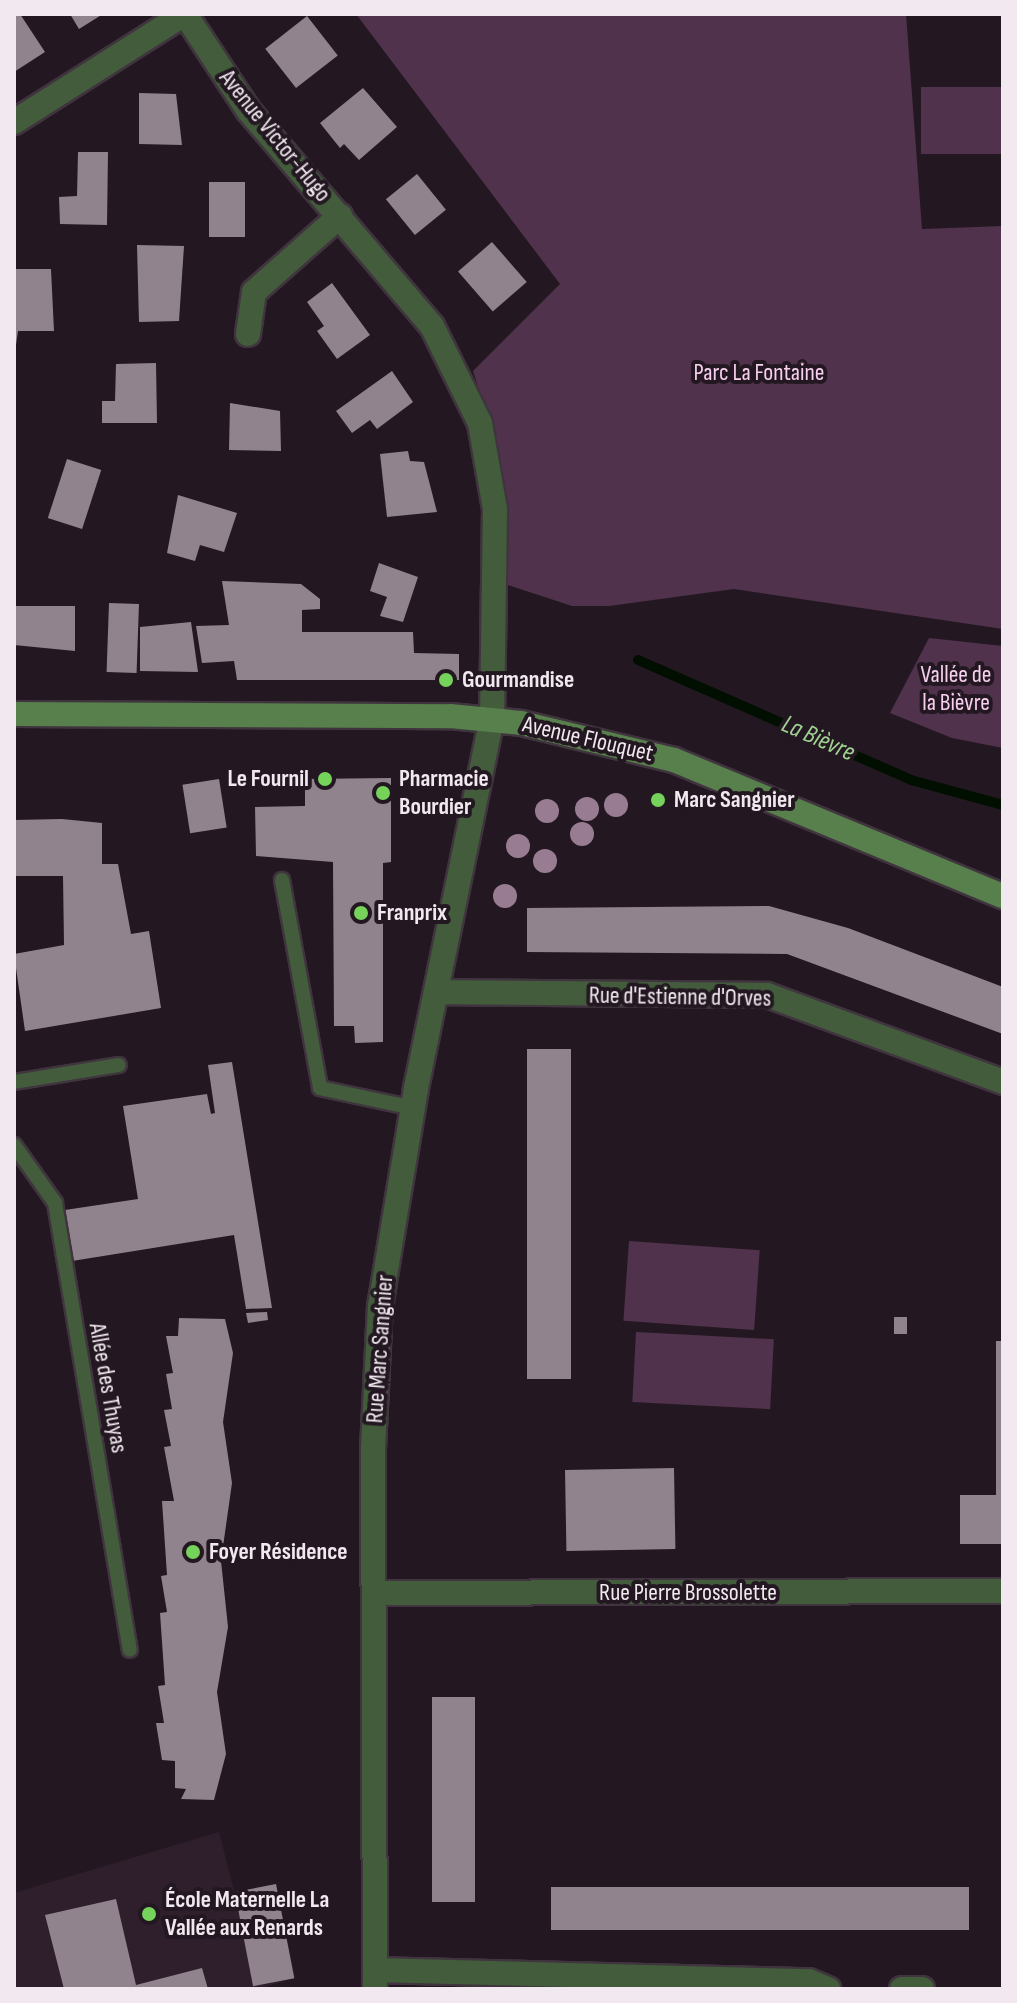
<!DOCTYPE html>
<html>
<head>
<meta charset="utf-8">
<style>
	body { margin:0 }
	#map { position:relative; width:1017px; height:2003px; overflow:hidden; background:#231821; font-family:"Sofia Sans Condensed",sans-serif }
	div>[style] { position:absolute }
	.built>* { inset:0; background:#2f1f2c }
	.green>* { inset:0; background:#51324c; transform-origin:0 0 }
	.stream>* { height:10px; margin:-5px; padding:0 5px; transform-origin:5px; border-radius:5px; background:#000f00 }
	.building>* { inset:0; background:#91838e; transform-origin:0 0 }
	.roads { filter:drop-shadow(2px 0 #40353e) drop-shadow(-2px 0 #40353e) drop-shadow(0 2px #40353e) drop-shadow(0 -2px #40353e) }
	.lane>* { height:14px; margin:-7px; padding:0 7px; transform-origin:7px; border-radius:7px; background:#425c3c }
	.street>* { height:24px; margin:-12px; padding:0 12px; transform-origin:12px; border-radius:12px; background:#425c3c }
	.secondary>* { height:24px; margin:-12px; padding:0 12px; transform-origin:12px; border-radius:12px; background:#57804c }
	.trees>* { width:24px; height:24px; margin:-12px; border-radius:50%; background:#987d92 }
	.dots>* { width:22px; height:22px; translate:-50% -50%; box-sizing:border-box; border:4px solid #231821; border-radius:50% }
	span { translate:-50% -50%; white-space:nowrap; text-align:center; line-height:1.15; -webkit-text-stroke:8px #231821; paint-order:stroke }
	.street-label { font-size:24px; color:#f1e9ef }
	.park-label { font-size:24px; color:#f7cfef }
	.poi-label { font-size:24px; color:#f1e9ef; font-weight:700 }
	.left { translate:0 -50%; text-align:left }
	.right { translate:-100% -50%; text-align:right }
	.water-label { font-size:26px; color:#9fd191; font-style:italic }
	.frame { position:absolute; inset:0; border:16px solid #f1e9ef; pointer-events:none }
</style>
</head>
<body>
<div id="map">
	<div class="built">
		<i style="clip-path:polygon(219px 1832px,235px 1894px,276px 1884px,295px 1978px,258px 1989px,14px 1989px,14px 1893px)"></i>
	</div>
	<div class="green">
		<i style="clip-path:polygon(356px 14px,906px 14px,922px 229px,1003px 226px,1003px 629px,734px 589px,609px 606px,572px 606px,508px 585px,507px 518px,499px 451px,473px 371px,560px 284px)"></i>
		<i style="left:1003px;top:87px;width:67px;height:82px;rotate:90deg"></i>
		<i style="clip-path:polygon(929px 638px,1003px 646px,1003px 748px,952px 738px,890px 713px)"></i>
		<i style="left:629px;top:1241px;width:131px;height:80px;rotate:4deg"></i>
		<i style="left:636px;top:1332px;width:138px;height:70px;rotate:3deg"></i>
	</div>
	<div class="stream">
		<i style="left:638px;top:660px;width:298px;rotate:23.7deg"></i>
		<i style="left:911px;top:780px;width:95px;rotate:15.2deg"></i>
	</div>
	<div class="building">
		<i style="clip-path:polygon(14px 14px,20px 14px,45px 52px,14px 72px)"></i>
		<i style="clip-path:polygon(70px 14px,103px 14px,79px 29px)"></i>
		<i style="left:307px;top:16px;width:50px;height:53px;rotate:52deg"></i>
		<i style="clip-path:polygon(363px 88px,397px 127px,359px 160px,344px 144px,340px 148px,320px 123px)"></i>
		<i style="clip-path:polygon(139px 93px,176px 94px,182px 145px,139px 144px)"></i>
		<i style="clip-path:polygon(78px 152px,108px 152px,107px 225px,60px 224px,59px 197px,77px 196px)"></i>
		<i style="left:417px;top:174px;width:46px;height:40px;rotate:51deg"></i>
		<i style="left:209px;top:182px;width:36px;height:55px"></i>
		<i style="left:492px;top:242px;width:53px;height:45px;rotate:49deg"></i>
		<i style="clip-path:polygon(137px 245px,184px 246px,179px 321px,139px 322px)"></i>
		<i style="clip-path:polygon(15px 269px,51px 269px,54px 331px,18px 331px,14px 359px)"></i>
		<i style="clip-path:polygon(332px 283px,370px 335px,337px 359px,317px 331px,324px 326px,307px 302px)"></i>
		<i style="clip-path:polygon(156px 363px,157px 423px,102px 423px,102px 401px,115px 401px,116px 364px)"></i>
		<i style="clip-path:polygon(392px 371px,413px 402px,377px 429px,370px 420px,352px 433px,336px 411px)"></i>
		<i style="clip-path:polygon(230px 403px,280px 411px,281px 451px,229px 450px)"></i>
		<i style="clip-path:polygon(408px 451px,410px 461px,424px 462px,437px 512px,387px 517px,380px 454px)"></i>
		<i style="left:67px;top:459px;width:36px;height:62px;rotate:18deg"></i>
		<i style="clip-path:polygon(178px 495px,237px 513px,224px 552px,200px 545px,195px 561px,167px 553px)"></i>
		<i style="clip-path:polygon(379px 563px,418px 577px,403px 622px,380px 616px,387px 597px,370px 591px)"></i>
		<i style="clip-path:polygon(222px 581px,301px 584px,320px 599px,320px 609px,302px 610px,302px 632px,413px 632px,414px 653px,459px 654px,459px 680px,237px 680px,234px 661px,202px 663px,196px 626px,229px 625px)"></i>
		<i style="left:109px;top:603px;width:30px;height:69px;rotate:2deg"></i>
		<i style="clip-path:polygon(16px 606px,75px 606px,75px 651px,14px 645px)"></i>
		<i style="clip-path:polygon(191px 622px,198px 672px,140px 671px,140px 627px)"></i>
		<i style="clip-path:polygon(391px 778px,391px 862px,383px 863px,383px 1042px,355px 1043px,354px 1026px,334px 1026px,333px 862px,256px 856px,255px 807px,305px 806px,305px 779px)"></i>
		<i style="left:219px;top:779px;width:49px;height:37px;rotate:81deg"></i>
		<i style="clip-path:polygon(62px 819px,102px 823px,102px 864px,118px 864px,131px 934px,149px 931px,161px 1008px,25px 1031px,14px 954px,64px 945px,63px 876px,14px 876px,14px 820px)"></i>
		<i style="clip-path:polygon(769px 906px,848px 928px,1003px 987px,1003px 1034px,787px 954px,527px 952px,527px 908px)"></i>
		<i style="left:571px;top:1049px;width:330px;height:44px;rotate:90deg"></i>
		<i style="clip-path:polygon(232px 1062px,272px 1308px,246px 1309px,234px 1235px,72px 1261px,65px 1210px,138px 1199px,123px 1106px,207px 1094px,211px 1114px,215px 1113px,208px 1065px)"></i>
		<i style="clip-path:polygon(267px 1312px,268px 1320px,248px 1323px,246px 1313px)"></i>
		<i style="left:894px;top:1317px;width:13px;height:17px"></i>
		<i style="clip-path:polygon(179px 1318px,225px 1319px,233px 1353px,223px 1422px,232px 1483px,221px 1561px,228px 1627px,217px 1692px,226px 1754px,214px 1800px,181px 1799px,186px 1789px,175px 1788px,175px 1761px,162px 1760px,156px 1723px,164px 1723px,158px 1686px,165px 1685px,160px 1613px,167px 1612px,161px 1576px,167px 1575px,162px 1501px,174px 1501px,164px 1447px,171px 1446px,164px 1410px,172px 1409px,166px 1374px,173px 1373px,166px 1336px,178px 1336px)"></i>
		<i style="clip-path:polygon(996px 1341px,1003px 1341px,1003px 1544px,960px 1544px,960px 1495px,996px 1495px)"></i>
		<i style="left:674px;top:1468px;width:81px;height:109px;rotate:89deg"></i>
		<i style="left:432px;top:1697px;width:43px;height:205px"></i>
		<i style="left:276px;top:1884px;width:96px;height:42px;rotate:79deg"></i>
		<i style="left:969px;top:1887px;width:43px;height:418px;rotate:90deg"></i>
		<i style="clip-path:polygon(116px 1899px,136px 1985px,202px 1968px,208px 1989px,64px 1989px,45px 1915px)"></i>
	</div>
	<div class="roads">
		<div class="lane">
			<i style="left:282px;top:880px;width:211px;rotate:79.6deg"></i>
			<i style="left:320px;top:1088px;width:95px;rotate:12.1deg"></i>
			<i style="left:14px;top:1082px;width:106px;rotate:-9.2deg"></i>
			<i style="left:14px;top:1145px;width:71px;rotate:54.7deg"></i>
			<i style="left:55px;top:1203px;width:453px;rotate:80.5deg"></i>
		</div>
		<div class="street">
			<i style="left:185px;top:14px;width:115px;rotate:56.7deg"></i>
			<i style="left:248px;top:110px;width:284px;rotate:49.6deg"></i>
			<i style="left:432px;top:326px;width:108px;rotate:63.7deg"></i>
			<i style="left:480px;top:423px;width:87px;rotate:80.1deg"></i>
			<i style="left:495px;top:509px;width:209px;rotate:90.8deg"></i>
			<i style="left:492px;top:718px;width:379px;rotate:101.6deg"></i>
			<i style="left:416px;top:1089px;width:220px;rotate:99.4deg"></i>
			<i style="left:380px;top:1306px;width:141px;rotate:92.8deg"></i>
			<i style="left:373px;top:1447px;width:542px;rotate:89.79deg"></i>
			<i style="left:14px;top:122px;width:201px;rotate:-32.4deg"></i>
			<i style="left:248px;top:334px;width:42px;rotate:-81.9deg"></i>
			<i style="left:254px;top:292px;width:115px;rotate:-41.5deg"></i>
			<i style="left:437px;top:992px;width:330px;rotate:0.5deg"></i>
			<i style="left:767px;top:995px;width:252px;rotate:20.2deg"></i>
			<i style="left:374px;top:1593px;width:629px;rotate:-0.18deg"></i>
			<i style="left:375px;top:1970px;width:434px;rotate:1.5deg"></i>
			<i style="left:809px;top:1981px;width:21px;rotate:23deg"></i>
			<i style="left:902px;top:1989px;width:20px"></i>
		</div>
		<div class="secondary">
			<i style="left:14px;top:714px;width:436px;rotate:0.3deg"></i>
			<i style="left:450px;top:716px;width:71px;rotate:5.6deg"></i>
			<i style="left:521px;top:723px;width:157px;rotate:13.6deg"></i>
			<i style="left:674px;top:760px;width:356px;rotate:22.5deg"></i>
		</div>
	</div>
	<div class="trees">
		<i style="left:616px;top:805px"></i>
		<i style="left:587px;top:809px"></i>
		<i style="left:547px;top:811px"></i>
		<i style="left:582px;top:834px"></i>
		<i style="left:518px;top:846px"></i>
		<i style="left:545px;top:861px"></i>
		<i style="left:505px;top:896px"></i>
	</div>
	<div class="dots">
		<i style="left:446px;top:680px;background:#75d25a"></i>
		<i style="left:325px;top:779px;background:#75d25a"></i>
		<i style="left:383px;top:793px;background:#75d25a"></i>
		<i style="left:658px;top:800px;background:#75d25a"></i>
		<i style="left:361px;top:913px;background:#75d25a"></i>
		<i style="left:193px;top:1552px;background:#75d25a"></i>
		<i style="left:149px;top:1914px;background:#75d25a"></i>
	</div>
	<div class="street-label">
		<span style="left:275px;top:136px;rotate:51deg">Avenue Victor-Hugo</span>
		<span style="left:588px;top:739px;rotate:13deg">Avenue Flouquet</span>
		<span style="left:680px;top:997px;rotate:1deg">Rue d'Estienne d'Orves</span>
		<span style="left:380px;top:1349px;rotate:-86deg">Rue Marc Sangnier</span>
		<span style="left:108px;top:1388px;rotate:80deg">Allée des Thuyas</span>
		<span style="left:688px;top:1593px">Rue Pierre Brossolette</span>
	</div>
	<div class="park-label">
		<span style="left:759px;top:373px">Parc La Fontaine</span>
		<span style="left:956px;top:689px">Vallée de<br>la Bièvre</span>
	</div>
	<div class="poi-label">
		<span class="left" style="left:462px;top:680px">Gourmandise</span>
		<span class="right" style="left:309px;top:779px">Le Fournil</span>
		<span class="left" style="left:399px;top:793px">Pharmacie<br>Bourdier</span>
		<span class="left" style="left:674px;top:800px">Marc Sangnier</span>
		<span class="left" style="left:377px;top:913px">Franprix</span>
		<span class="left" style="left:209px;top:1552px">Foyer Résidence</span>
		<span class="left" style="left:165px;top:1914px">École Maternelle La<br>Vallée aux Renards</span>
	</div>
	<div class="water-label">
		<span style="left:818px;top:739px;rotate:24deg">La Bièvre</span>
	</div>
	<div class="frame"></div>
</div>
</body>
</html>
